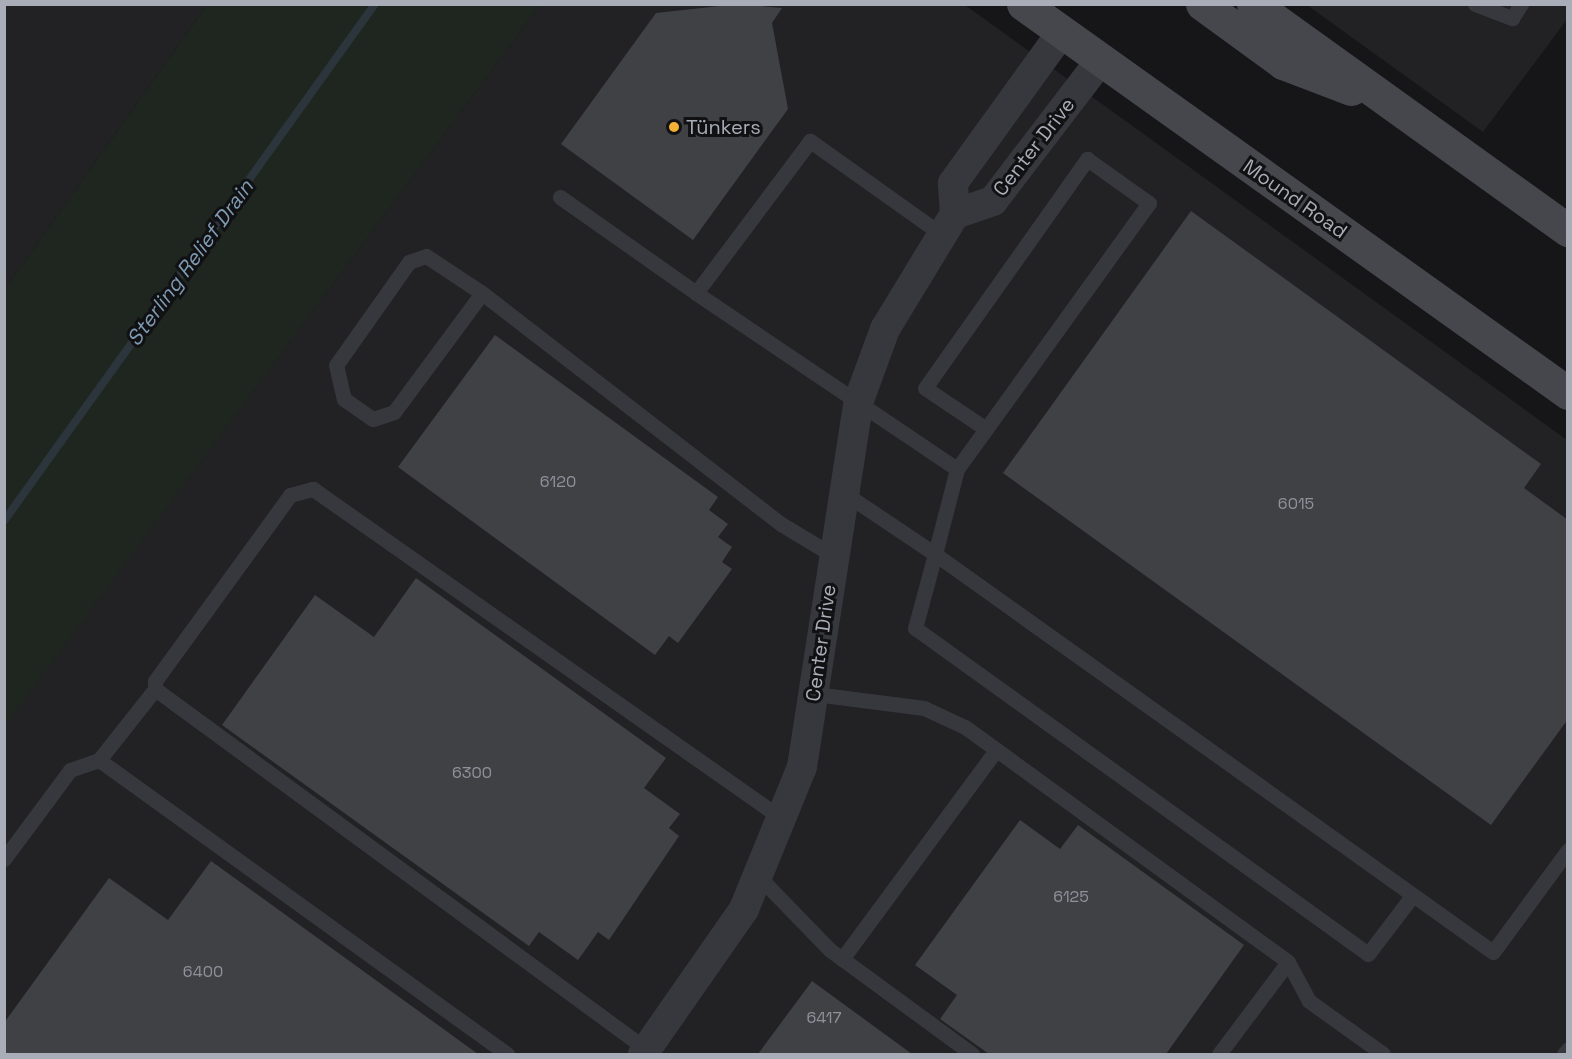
<!DOCTYPE html>
<html>
<head>
<meta charset="utf-8">
<style>
	body { margin:0 }
	#map { position:relative; width:1572px; height:1059px; overflow:hidden; background:#161618; font-family:"Space Grotesk",sans-serif }
	div>[style] { position:absolute }
	.built>* { inset:0; background:#222225 }
	.green>* { inset:0; background:#1e261f }
	.stream>* { height:8px; margin:-4px; padding:0 4px; transform-origin:4px; border-radius:4px; background:#2c353c }
	.building>* { inset:0; background:#404145 }
	.lane>* { height:15px; margin:-7.5px; padding:0 7.5px; transform-origin:7.5px; border-radius:7.5px; background:#37383d }
	.street>* { height:30px; margin:-15px; padding:0 15px; transform-origin:15px; border-radius:15px; background:#37383d }
	.secondary>* { height:33px; margin:-16.5px; padding:0 16.5px; transform-origin:16.5px; border-radius:16.5px; background:#45474d }
	.dots>* { width:16px; height:16px; translate:-50% -50%; box-sizing:border-box; border:3px solid #111113; border-radius:50% }
	span { translate:-50% -50%; white-space:nowrap; text-align:center; line-height:1.15; -webkit-text-stroke:6px #111113; paint-order:stroke }
	.number-label { font-size:16px; color:#8e929b }
	.number-label span { -webkit-text-stroke-width:0 }
	.poi-label { font-size:20px; color:#a8adb8 }
	.left { translate:0 -50%; text-align:left }
	.street-label { font-size:20px; color:#a8adb8 }
	.water-label { font-size:21px; color:#7f9bb3; font-style:italic }
	.frame { position:absolute; inset:0; border:6px solid #a8adb8; pointer-events:none }
</style>
</head>
<body>
<div id="map">
	<div class="built">
		<i style="clip-path:polygon(5px 5px,207px 5px,5px 289px)"></i>
		<i style="clip-path:polygon(540px 5px,965px 5px,1567px 440px,1567px 1054px,5px 1054px,4px 726px)"></i>
		<i style="clip-path:polygon(1307px 5px,1567px 5px,1568px 18px,1483px 132px)"></i>
	</div>
	<div class="green">
		<i style="clip-path:polygon(207px 5px,540px 5px,5px 726px,5px 289px)"></i>
	</div>
	<div class="stream">
		<i style="left:4px;top:521px;width:636px;rotate:-54.34deg"></i>
	</div>
	<div class="building">
		<i style="clip-path:polygon(738px 4px,782px 8px,772px 23px,788px 109px,693px 240px,561px 144px,656px 13px)"></i>
		<i style="clip-path:polygon(1191px 211px,1541px 464px,1524px 488px,1568px 520px,1568px 719px,1491px 825px,1003px 473px)"></i>
		<i style="clip-path:polygon(495px 335px,718px 497px,709px 510px,728px 524px,718px 537px,732px 547px,722px 562px,732px 569px,678px 643px,669px 636px,655px 655px,398px 467px)"></i>
		<i style="clip-path:polygon(416px 578px,666px 758px,644px 788px,680px 814px,669px 828px,679px 836px,609px 940px,598px 932px,578px 960px,539px 932px,529px 946px,222px 725px,315px 595px,374px 637px)"></i>
		<i style="clip-path:polygon(1020px 820px,1060px 849px,1078px 825px,1244px 945px,1166px 1054px,989px 1054px,940px 1019px,957px 995px,915px 965px)"></i>
		<i style="clip-path:polygon(211px 861px,478px 1054px,4px 1053px,4px 1023px,109px 878px,168px 920px)"></i>
		<i style="clip-path:polygon(812px 981px,912px 1054px,758px 1054px)"></i>
	</div>
	<div class="lane">
		<i style="left:1475px;top:4px;width:40px;rotate:21deg"></i>
		<i style="left:1512px;top:18px;width:17px;rotate:-57deg"></i>
		<i style="left:560px;top:197px;width:166px;rotate:35.2deg"></i>
		<i style="left:941px;top:234px;width:161px;rotate:-144.6deg"></i>
		<i style="left:810px;top:141px;width:190px;rotate:126.9deg"></i>
		<i style="left:696px;top:293px;width:315px;rotate:34deg"></i>
		<i style="left:482px;top:293px;width:67px;rotate:-146.5deg"></i>
		<i style="left:426px;top:256px;width:18px;rotate:161deg"></i>
		<i style="left:409px;top:262px;width:126px;rotate:125.3deg"></i>
		<i style="left:336px;top:365px;width:35px;rotate:77deg"></i>
		<i style="left:344px;top:399px;width:35px;rotate:35deg"></i>
		<i style="left:373px;top:419px;width:22px;rotate:-18deg"></i>
		<i style="left:394px;top:412px;width:148px;rotate:-53.5deg"></i>
		<i style="left:482px;top:293px;width:378px;rotate:37.7deg"></i>
		<i style="left:781px;top:524px;width:62px;rotate:31.1deg"></i>
		<i style="left:986px;top:429px;width:73px;rotate:-146.1deg"></i>
		<i style="left:925px;top:388px;width:281px;rotate:-54.7deg"></i>
		<i style="left:1087px;top:159px;width:76px;rotate:35.4deg"></i>
		<i style="left:1149px;top:203px;width:279px;rotate:125.8deg"></i>
		<i style="left:986px;top:429px;width:49px;rotate:125.9deg"></i>
		<i style="left:957px;top:469px;width:88px;rotate:104.5deg"></i>
		<i style="left:935px;top:554px;width:685px;rotate:35.5deg"></i>
		<i style="left:1493px;top:952px;width:127px;rotate:-53.7deg"></i>
		<i style="left:844px;top:493px;width:110px;rotate:33.8deg"></i>
		<i style="left:935px;top:554px;width:77px;rotate:105.1deg"></i>
		<i style="left:915px;top:628px;width:558px;rotate:35.74deg"></i>
		<i style="left:1368px;top:954px;width:74px;rotate:-52.7deg"></i>
		<i style="left:815px;top:694px;width:110px;rotate:7.3deg"></i>
		<i style="left:924px;top:708px;width:45px;rotate:24.9deg"></i>
		<i style="left:965px;top:727px;width:399px;rotate:36deg"></i>
		<i style="left:1288px;top:962px;width:44px;rotate:61.7deg"></i>
		<i style="left:1309px;top:1001px;width:91px;rotate:35.6deg"></i>
		<i style="left:99px;top:760px;width:90px;rotate:-51.7deg"></i>
		<i style="left:4px;top:859px;width:111px;rotate:-53.4deg"></i>
		<i style="left:70px;top:770px;width:31px;rotate:-19deg"></i>
		<i style="left:99px;top:760px;width:503px;rotate:35.78deg"></i>
		<i style="left:759px;top:877px;width:102px;rotate:45.8deg"></i>
		<i style="left:830px;top:950px;width:176px;rotate:36.2deg"></i>
		<i style="left:842px;top:959px;width:260px;rotate:-53.6deg"></i>
		<i style="left:646px;top:1049px;width:609px;rotate:-143.75deg"></i>
		<i style="left:155px;top:689px;width:8px;rotate:-90deg"></i>
		<i style="left:155px;top:681px;width:230px;rotate:-54deg"></i>
		<i style="left:290px;top:495px;width:24px;rotate:-15deg"></i>
		<i style="left:313px;top:489px;width:576px;rotate:35.1deg"></i>
		<i style="left:1219px;top:1054px;width:115px;rotate:-53.1deg"></i>
		<i style="left:1564px;top:1054px;width:6px;rotate:-51deg"></i>
	</div>
	<div class="street">
		<i style="left:955px;top:214px;width:31px;rotate:-94deg"></i>
		<i style="left:953px;top:183px;width:185px;rotate:-54.2deg"></i>
		<i style="left:643px;top:1054px;width:177px;rotate:-55.1deg"></i>
		<i style="left:744px;top:909px;width:153px;rotate:-67.8deg"></i>
		<i style="left:802px;top:767px;width:371px;rotate:-81.2deg"></i>
		<i style="left:859px;top:400px;width:76px;rotate:-69.9deg"></i>
		<i style="left:885px;top:329px;width:135px;rotate:-58.7deg"></i>
		<i style="left:955px;top:214px;width:40px;rotate:-18.9deg"></i>
		<i style="left:993px;top:201px;width:176px;rotate:-52.6deg"></i>
	</div>
	<div class="secondary">
		<i style="left:1023px;top:4px;width:670px;rotate:35.52deg"></i>
		<i style="left:1202px;top:4px;width:100px;rotate:36.1deg"></i>
		<i style="left:1283px;top:63px;width:73px;rotate:20.9deg"></i>
		<i style="left:1253px;top:4px;width:388px;rotate:35.7deg"></i>
	</div>
	<div class="dots">
		<i style="left:674px;top:127px;background:#f2b134"></i>
	</div>
	<div class="number-label">
		<span style="left:558px;top:482px">6120</span>
		<span style="left:1296px;top:504px">6015</span>
		<span style="left:472px;top:773px">6300</span>
		<span style="left:1071px;top:897px">6125</span>
		<span style="left:203px;top:972px">6400</span>
		<span style="left:824px;top:1018px">6417</span>
	</div>
	<div class="poi-label">
		<span class="left" style="left:686px;top:127px">Tünkers</span>
	</div>
	<div class="street-label">
		<span style="left:1034px;top:147px;rotate:-52deg">Center Drive</span>
		<span style="left:1295px;top:199px;rotate:35deg">Mound Road</span>
		<span style="left:821px;top:643px;rotate:-82deg">Center Drive</span>
	</div>
	<div class="water-label">
		<span style="left:190px;top:263px;rotate:-54deg">Sterling Relief Drain</span>
	</div>
	<div class="frame"></div>
</div>
</body>
</html>
